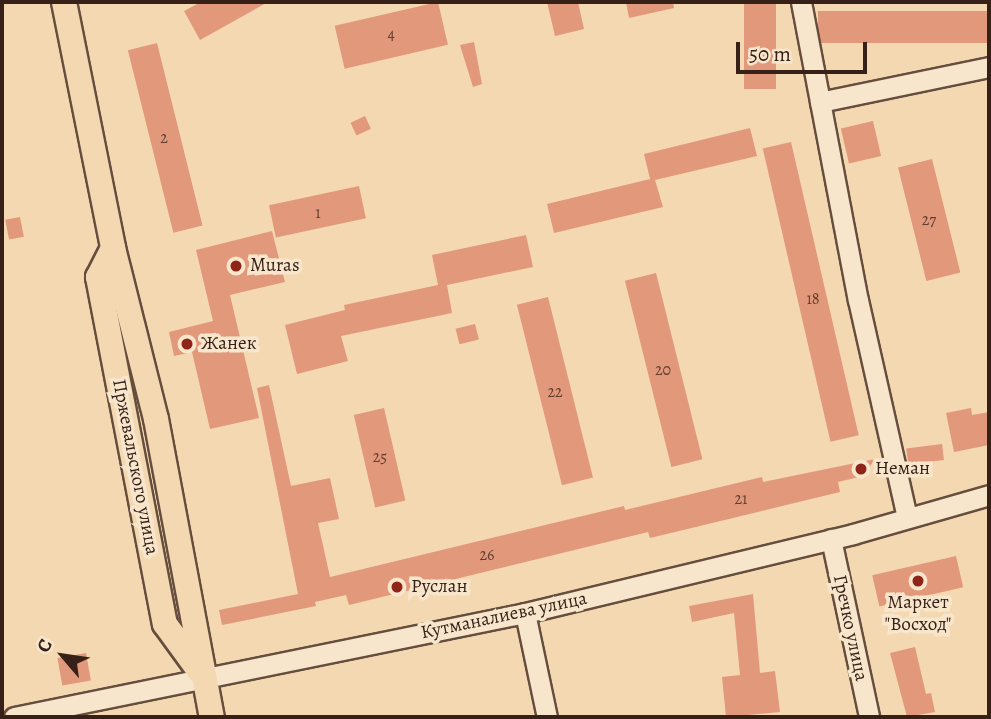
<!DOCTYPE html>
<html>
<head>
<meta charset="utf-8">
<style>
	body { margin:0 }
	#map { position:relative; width:991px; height:719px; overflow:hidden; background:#f4d8b1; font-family:Alegreya,serif }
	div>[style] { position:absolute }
	.building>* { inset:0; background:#e2987a; transform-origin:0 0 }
	.roads { filter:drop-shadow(2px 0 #664e3e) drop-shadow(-2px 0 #664e3e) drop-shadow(0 2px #664e3e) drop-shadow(0 -2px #664e3e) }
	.minor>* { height:19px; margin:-9.5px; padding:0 9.5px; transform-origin:9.5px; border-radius:9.5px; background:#f8e6cc }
	.major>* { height:24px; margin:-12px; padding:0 12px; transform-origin:12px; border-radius:12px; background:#f4d8b1 }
	.dots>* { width:19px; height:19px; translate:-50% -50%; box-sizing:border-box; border:4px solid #f8e6cc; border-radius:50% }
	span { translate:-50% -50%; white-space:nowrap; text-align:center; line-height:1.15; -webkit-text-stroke:7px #f8e6cc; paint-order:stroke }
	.number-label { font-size:16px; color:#613e30 }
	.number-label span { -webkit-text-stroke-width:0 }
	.poi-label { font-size:19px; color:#362018 }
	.left { translate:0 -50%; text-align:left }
	.street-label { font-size:19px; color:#362018 }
	.frame { position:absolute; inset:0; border:4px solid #362018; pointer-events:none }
	.north { position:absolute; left:28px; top:621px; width:70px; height:70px; -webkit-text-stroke:5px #f8e6cc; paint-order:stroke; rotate:299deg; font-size:19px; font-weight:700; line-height:28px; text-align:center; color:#362018 }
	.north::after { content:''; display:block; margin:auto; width:24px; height:32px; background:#362018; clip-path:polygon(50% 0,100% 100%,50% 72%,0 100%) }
	.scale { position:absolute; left:736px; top:42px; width:131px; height:32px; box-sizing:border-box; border:4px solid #362018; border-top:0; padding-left:9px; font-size:21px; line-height:24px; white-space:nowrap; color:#362018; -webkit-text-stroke:5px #f8e6cc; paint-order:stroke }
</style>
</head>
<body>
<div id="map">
	<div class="building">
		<i style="clip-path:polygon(201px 2px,268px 2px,200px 40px,184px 11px)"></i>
		<i style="left:438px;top:2px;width:44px;height:106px;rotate:77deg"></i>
		<i style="clip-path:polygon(547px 2px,578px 2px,584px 29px,555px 36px)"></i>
		<i style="clip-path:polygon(626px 2px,673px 2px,674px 8px,629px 18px)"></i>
		<i style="left:744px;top:2px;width:32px;height:87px"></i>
		<i style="left:989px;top:11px;width:32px;height:171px;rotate:90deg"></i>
		<i style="clip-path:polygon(474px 42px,482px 84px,473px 87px,460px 45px)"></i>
		<i style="left:157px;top:43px;width:188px;height:30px;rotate:76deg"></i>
		<i style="left:365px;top:116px;width:14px;height:16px;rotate:65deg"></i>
		<i style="left:873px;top:121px;width:36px;height:33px;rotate:77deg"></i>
		<i style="clip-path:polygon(750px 128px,757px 156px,655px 180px,663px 207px,554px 233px,547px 204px,650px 179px,644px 154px)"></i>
		<i style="left:791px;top:142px;width:301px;height:29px;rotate:77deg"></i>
		<i style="left:932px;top:159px;width:117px;height:35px;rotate:76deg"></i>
		<i style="left:359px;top:186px;width:33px;height:92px;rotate:78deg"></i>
		<i style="left:20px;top:217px;width:20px;height:15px;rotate:79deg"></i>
		<i style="clip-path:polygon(272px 231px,285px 282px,230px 295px,259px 418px,210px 429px,192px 352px,174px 356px,169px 332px,213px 321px,196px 250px)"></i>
		<i style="clip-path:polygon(526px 235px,533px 267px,447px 285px,452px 313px,341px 336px,348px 361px,297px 374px,285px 325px,345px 310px,344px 305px,438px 285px,432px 255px)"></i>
		<i style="left:656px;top:273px;width:192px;height:32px;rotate:76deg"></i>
		<i style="left:548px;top:297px;width:186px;height:32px;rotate:76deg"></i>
		<i style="left:475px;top:324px;width:16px;height:20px;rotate:76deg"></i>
		<i style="clip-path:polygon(269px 385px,291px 486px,330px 478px,339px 519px,318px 523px,330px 577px,624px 506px,625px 510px,762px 477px,763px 482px,875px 459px,863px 476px,838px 482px,840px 492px,650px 538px,648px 532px,349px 605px,346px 595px,315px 602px,316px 606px,222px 625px,219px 610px,298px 594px,257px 388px)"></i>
		<i style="left:384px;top:408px;width:95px;height:31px;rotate:77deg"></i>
		<i style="clip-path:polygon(971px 408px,972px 415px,989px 412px,989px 445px,954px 452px,946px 413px)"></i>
		<i style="left:942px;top:444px;width:16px;height:36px;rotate:83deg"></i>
		<i style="left:956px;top:556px;width:32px;height:86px;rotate:77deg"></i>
		<i style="clip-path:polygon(753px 594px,760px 673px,775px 671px,780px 712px,726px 717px,722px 677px,740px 675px,734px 613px,692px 622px,689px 606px)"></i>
		<i style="clip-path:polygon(915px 647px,926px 694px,931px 693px,935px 712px,907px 717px,890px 653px)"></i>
		<i style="left:86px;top:653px;width:28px;height:29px;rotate:80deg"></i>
	</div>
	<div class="roads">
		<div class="minor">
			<i style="left:801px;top:2px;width:303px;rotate:79.2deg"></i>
			<i style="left:858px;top:300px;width:223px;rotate:77.3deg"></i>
			<i style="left:820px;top:102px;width:173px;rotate:-11.7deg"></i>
			<i style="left:831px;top:539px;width:182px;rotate:77.9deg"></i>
			<i style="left:525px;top:613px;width:106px;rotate:78.1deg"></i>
			<i style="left:14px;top:717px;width:521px;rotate:-11.5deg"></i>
			<i style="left:525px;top:613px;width:337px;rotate:-13.5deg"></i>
			<i style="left:853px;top:534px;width:141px;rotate:-16deg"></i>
		</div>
		<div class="major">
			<i style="left:64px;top:2px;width:251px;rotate:78.7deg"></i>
			<i style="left:113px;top:248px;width:176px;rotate:75.9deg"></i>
			<i style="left:156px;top:419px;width:303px;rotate:79.4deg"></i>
			<i style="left:113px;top:248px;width:33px;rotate:117deg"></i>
			<i style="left:98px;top:277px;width:353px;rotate:79.1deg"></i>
			<i style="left:165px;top:624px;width:59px;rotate:53.9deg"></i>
		</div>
	</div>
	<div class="dots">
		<i style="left:236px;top:266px;background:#8f2418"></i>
		<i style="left:187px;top:344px;background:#8f2418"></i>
		<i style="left:861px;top:469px;background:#8f2418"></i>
		<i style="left:918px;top:581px;background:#8f2418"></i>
		<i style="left:397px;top:587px;background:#8f2418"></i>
	</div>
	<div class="number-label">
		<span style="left:391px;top:34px">4</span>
		<span style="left:164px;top:138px">2</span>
		<span style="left:318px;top:213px">1</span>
		<span style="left:929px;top:220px">27</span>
		<span style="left:813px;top:299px">18</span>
		<span style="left:663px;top:370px">20</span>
		<span style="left:555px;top:392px">22</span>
		<span style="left:380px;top:457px">25</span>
		<span style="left:741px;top:499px">21</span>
		<span style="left:487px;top:555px">26</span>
	</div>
	<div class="poi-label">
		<span class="left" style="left:250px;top:266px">Muras</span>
		<span class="left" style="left:201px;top:344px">Жанек</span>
		<span class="left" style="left:875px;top:469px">Неман</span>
		<span class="left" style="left:411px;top:587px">Руслан</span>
		<span style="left:918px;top:614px">Маркет<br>"Восход"</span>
	</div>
	<div class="street-label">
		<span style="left:135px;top:467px;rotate:79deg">Пржевальского улица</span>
		<span style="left:504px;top:616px;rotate:-12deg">Кутманалиева улица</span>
		<span style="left:850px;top:628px;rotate:78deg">Гречко улица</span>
	</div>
	<div class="frame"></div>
	<div class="north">С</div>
	<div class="scale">50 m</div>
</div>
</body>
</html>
